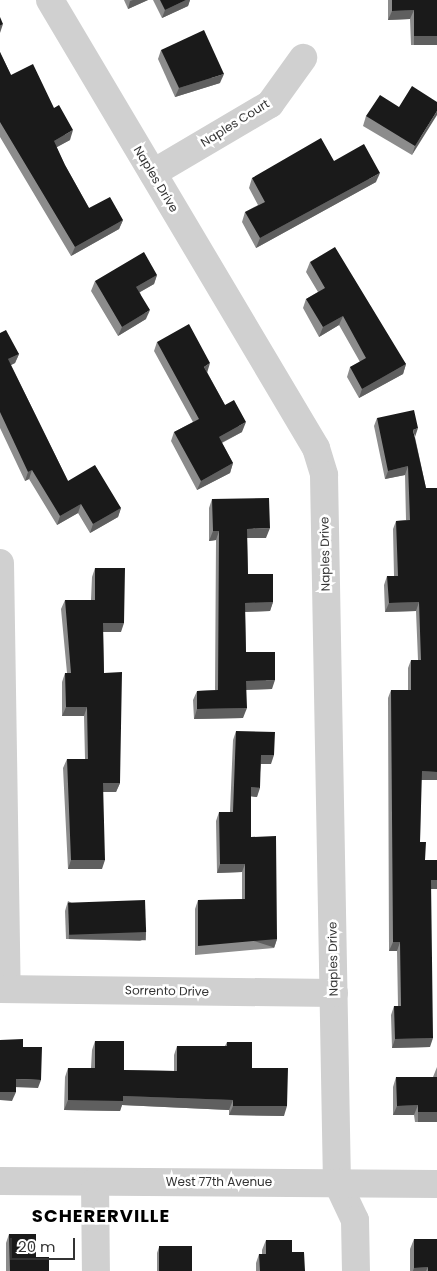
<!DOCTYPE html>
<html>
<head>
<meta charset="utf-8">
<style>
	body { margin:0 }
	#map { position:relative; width:437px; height:1271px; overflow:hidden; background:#fff; font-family:Poppins,sans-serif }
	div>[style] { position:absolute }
	.minor>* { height:28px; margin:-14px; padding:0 14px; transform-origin:14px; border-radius:14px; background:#d0d0d0 }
	.wall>* { inset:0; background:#8c8c8c }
	.shaded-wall>* { inset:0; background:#5f5f5f; transform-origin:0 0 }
	.building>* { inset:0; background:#1a1a1a; transform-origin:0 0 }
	span { translate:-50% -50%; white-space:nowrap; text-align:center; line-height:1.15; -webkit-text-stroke:5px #fff; paint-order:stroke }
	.street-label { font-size:12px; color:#333 }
	.district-label { font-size:18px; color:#000; font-weight:700; letter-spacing:1px }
	.scale { position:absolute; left:10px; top:1238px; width:65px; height:22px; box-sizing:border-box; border:2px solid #333; border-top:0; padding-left:6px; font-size:15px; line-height:18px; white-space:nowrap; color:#333; -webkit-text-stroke:4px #fff; paint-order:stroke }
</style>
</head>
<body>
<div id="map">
	<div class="minor">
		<i style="left:50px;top:0;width:521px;rotate:59.3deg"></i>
		<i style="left:316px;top:448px;width:28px;rotate:73deg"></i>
		<i style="left:324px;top:475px;width:707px;rotate:88.95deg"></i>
		<i style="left:337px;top:1182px;width:42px;rotate:64.7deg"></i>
		<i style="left:355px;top:1220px;width:51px;rotate:88.9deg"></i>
		<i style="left:153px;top:173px;width:136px;rotate:-30.5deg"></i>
		<i style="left:270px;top:104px;width:57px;rotate:-54.3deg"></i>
		<i style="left:0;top:563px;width:426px;rotate:89.1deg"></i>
		<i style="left:0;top:989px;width:334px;rotate:0.7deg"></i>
		<i style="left:0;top:1181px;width:437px;rotate:0.4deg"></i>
		<i style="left:95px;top:1182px;width:89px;rotate:89.4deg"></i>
	</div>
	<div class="wall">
		<i style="clip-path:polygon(124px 0,148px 0,128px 9px)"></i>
		<i style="clip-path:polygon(153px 0,190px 0,188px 6px,162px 18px)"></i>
		<i style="clip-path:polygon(388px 0,437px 0,437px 45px,411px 45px,410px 19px,388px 20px)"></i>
		<i style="clip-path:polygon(161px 50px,220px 83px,175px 97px,158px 59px)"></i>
		<i style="clip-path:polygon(0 52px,11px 75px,70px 140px,56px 147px,65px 165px,89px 208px,123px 220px,119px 229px,71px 256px,0 137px)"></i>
		<i style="clip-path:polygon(437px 102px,412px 155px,363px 126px,366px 116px,399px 107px)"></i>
		<i style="clip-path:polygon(334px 161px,376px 182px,256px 248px,242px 222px,245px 212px,258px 205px,249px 188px,252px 178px)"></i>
		<i style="clip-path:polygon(310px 262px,406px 364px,403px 374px,359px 398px,347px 377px,350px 367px,360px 362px,339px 325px,319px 337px,303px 308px,306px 299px,318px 292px,306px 272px)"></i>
		<i style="clip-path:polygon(157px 275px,154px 284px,140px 292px,146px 319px,118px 336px,91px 291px,95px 281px)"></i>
		<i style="clip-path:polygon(0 333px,19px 354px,15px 363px,11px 365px,68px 481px,121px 508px,118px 517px,90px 533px,78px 513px,57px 525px,29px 479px,25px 481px,0 428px)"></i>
		<i style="clip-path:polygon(157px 342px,207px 372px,225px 405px,242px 432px,222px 443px,233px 463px,230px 473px,197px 490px,171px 441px,174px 432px,193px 422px,154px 351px)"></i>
		<i style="clip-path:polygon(377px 418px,415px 437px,426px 488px,437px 488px,437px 780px,421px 780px,420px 842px,425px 860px,437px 889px,431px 889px,430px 1047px,392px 1048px,391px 1015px,394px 1006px,398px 1006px,397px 951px,389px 951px,388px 698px,391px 690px,408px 690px,408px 668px,411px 660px,418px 660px,416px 611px,385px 612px,384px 585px,387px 576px,394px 576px,393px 529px,396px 521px,406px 520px,405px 475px,385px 479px,374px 426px)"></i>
		<i style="clip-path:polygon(212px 499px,266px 538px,247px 538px,248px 574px,273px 602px,270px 611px,245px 612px,246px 652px,272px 689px,246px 690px,243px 718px,194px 719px,193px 700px,197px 691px,215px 690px,216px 540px,209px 541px,209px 508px)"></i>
		<i style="clip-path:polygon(95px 568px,121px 632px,103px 632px,104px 673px,120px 783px,116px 792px,103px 792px,102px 869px,68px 869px,63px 768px,67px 759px,85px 759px,84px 716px,62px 716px,62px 682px,65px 673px,67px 673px,61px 609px,65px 600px,91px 600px,92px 577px)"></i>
		<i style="clip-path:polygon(236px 731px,271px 764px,261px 764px,257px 797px,251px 796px,251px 837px,277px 939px,274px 948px,195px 955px,195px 909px,198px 900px,242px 899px,242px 872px,217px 873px,216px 821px,219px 812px,230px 812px,233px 740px)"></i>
		<i style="clip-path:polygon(68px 901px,142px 941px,66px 939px,65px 911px)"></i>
		<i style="clip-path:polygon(95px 1041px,124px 1070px,174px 1071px,174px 1055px,177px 1046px,225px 1046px,227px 1042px,252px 1068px,284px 1116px,229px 1115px,229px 1110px,122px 1105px,120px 1111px,64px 1110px,65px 1077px,68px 1068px,91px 1068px,92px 1050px)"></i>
		<i style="clip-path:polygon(437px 1067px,437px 1122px,415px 1122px,414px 1115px,393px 1115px,393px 1087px,396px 1077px,433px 1077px)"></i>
		<i style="clip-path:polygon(9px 1234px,36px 1257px,49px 1271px,6px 1271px,6px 1243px)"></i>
		<i style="clip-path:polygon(414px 1239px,437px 1271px,410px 1271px,410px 1249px)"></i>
		<i style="clip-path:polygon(266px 1240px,292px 1252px,305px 1271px,256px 1271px,256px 1263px,259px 1254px,262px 1254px,262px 1250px)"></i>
		<i style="clip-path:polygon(159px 1247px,192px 1271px,157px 1271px,157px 1253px)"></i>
	</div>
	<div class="shaded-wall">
		<i style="clip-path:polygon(133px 0,148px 0,128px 9px,130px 1px)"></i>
		<i style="clip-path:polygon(186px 0,190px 0,188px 6px,162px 18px,165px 10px)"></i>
		<i style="clip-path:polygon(414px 10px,410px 19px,388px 20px,392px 11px)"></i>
		<i style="clip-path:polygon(3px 24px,0 33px,0 26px)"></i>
		<i style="left:414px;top:36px;width:23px;height:9px"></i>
		<i style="clip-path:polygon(224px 74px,220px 83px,175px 97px,179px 88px)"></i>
		<i style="clip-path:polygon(437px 111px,437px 115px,412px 155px,415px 146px)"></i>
		<i style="clip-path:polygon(73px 130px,70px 140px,50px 151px,54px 141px)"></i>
		<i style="clip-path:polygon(380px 173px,376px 182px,256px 248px,260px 238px)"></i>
		<i style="clip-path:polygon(123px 220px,119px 229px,71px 256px,75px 247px)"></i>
		<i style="clip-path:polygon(157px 275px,154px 284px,133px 296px,136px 287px)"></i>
		<i style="clip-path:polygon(150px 310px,146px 319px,118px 336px,122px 327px)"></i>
		<i style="clip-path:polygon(343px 316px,339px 325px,319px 337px,323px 327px)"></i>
		<i style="clip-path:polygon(19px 354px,15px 363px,5px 368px,8px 359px)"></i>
		<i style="clip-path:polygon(210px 363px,207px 373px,204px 367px)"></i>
		<i style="clip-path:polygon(406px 364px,403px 374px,359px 398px,362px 389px)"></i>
		<i style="clip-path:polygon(246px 422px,242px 432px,215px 446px,219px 437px)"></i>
		<i style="clip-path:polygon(418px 428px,415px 437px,413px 430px)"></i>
		<i style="clip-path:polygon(233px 463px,230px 473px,197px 490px,201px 481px)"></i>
		<i style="clip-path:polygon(408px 466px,405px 475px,385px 479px,388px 471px)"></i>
		<i style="clip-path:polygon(32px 470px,29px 479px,25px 481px,28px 472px)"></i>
		<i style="clip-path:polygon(81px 504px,78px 513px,57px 525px,60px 516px)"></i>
		<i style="clip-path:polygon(121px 508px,118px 517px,90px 533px,93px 524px)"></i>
		<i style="clip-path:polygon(270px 528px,266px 538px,244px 538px,247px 529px)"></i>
		<i style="clip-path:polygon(213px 531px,219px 531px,216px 540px,209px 541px)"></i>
		<i style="clip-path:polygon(273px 602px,270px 611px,242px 612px,245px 603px)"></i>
		<i style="clip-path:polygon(419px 602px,416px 611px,385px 612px,389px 603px)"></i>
		<i style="clip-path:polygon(103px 623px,124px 623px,121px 632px,100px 632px)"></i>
		<i style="clip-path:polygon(275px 680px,272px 689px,243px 690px,246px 681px)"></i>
		<i style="clip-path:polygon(66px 707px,87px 707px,84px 716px,62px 716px)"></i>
		<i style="clip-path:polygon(247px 708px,243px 718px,194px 719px,197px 709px)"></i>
		<i style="clip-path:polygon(261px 755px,274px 755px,271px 764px,258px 764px)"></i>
		<i style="clip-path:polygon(422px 771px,437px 772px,437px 780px,419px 780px)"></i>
		<i style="clip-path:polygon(103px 783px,120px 783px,116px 792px,100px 792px)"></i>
		<i style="clip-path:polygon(251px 787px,260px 788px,257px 797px,248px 796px)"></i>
		<i style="clip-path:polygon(71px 860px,105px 860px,102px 869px,68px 869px)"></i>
		<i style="clip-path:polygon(220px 864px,245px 864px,242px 872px,217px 873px)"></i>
		<i style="clip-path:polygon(431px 880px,437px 880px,437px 889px,428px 889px)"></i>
		<i style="left:69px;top:930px;width:77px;height:9px;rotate:1deg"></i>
		<i style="left:277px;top:939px;width:9px;height:79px;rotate:108deg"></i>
		<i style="clip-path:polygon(393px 942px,400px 942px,397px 951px,389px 951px)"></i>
		<i style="clip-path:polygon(433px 1038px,430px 1047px,392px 1048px,395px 1039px)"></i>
		<i style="clip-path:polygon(16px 1079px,41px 1080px,38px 1088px,13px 1087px)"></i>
		<i style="clip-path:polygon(0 1092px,16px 1092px,12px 1101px,0 1100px)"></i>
		<i style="clip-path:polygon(123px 1096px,233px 1100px,229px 1110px,122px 1105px,120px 1111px,64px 1110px,68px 1100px)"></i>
		<i style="clip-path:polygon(418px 1105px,414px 1115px,393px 1115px,397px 1106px)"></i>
		<i style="clip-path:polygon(233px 1106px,287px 1106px,284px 1116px,229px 1115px)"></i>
		<i style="left:418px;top:1112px;width:19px;height:10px"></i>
		<i style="clip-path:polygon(428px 1267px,426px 1271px,413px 1271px,414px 1268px)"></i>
	</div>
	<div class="building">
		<i style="clip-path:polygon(160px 0,186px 0,165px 10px)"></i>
		<i style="clip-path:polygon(392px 0,437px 0,437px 36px,414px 36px,414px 10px,392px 11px)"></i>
		<i style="clip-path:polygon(0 17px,3px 24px,0 26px)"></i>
		<i style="clip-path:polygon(204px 30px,224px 74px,179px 88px,161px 50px)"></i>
		<i style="clip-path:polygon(0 52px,11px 75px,33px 64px,54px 108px,59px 105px,73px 130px,54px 141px,65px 165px,89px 208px,110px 197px,123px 220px,75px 247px,0 122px)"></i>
		<i style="clip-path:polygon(412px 86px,437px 102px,437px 111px,415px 146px,366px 116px,380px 95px,399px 107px)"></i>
		<i style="clip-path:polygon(321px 138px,334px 161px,364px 144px,380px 173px,260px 238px,245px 212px,265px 202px,252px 178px)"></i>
		<i style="clip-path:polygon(335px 247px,406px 364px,362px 389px,350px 367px,366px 358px,343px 316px,323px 327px,306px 299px,325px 288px,310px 262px)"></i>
		<i style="clip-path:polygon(144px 252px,157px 275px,136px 287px,150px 310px,122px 327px,95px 281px)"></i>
		<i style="clip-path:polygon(189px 324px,210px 363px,204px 367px,225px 405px,234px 400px,246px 422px,219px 437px,233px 463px,201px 481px,174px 432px,199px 419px,157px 342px)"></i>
		<i style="clip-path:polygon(6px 330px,19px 354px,8px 359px,68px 481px,95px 465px,121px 508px,93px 524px,81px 504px,60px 516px,32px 470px,28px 472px,0 412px,0 333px)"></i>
		<i style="clip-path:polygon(414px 410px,418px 428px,413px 430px,426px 488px,437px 488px,437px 772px,422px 771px,420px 842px,426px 842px,425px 860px,437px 860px,437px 880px,431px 880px,433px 1038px,395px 1039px,394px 1006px,401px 1006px,400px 942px,393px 942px,391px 690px,411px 690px,411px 660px,421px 660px,419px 602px,389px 603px,387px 576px,398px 576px,396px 521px,410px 520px,408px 466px,388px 471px,377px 418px)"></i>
		<i style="clip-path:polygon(269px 498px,270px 528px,247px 529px,248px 574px,273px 574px,273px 602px,245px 603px,246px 652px,275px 652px,275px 680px,246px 681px,247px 708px,197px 709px,197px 691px,218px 690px,219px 531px,213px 531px,212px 499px)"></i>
		<i style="clip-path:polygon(95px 568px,125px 568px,124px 623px,103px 623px,104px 673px,122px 672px,120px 783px,103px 783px,105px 860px,71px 860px,67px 759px,88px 759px,87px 707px,66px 707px,65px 673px,71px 673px,65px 600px,95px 600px)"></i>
		<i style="clip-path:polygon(236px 731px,275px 732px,274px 755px,261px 755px,260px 788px,251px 787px,251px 837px,276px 836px,277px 939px,198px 946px,198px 900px,245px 899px,245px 864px,220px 864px,219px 812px,233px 812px)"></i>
		<i style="left:145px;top:900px;width:32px;height:77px;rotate:88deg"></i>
		<i style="clip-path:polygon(23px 1039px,23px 1047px,42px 1047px,41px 1080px,16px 1079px,16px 1092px,0 1092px,0 1040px)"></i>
		<i style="clip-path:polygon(95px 1041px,124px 1041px,124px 1070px,177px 1071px,177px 1046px,227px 1046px,227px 1042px,252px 1042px,252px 1068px,288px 1068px,287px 1106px,233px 1106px,233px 1100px,123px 1096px,123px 1101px,68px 1100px,68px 1068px,95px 1068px)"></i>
		<i style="clip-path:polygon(437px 1067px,437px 1112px,418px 1112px,418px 1105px,397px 1106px,396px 1077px,437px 1077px)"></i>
		<i style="clip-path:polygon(9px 1234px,36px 1234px,36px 1257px,49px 1257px,49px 1271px,10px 1271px)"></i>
		<i style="clip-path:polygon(414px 1239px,437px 1239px,437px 1271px,428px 1271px,428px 1267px,414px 1268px)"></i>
		<i style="clip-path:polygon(266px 1240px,292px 1240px,292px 1252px,304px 1252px,305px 1271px,260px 1271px,259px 1254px,266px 1254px)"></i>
		<i style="left:192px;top:1246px;width:25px;height:33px;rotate:90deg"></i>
	</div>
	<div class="street-label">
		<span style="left:235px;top:123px;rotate:-32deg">Naples Court</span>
		<span style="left:156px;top:179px;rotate:59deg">Naples Drive</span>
		<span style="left:325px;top:554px;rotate:-91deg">Naples Drive</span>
		<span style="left:333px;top:959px;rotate:-91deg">Naples Drive</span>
		<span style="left:167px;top:991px;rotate:1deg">Sorrento Drive</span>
		<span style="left:219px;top:1182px">West 77th Avenue</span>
	</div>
	<div class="district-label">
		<span style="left:101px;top:1216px">SCHERERVILLE</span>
	</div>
	<div class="scale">20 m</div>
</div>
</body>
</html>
